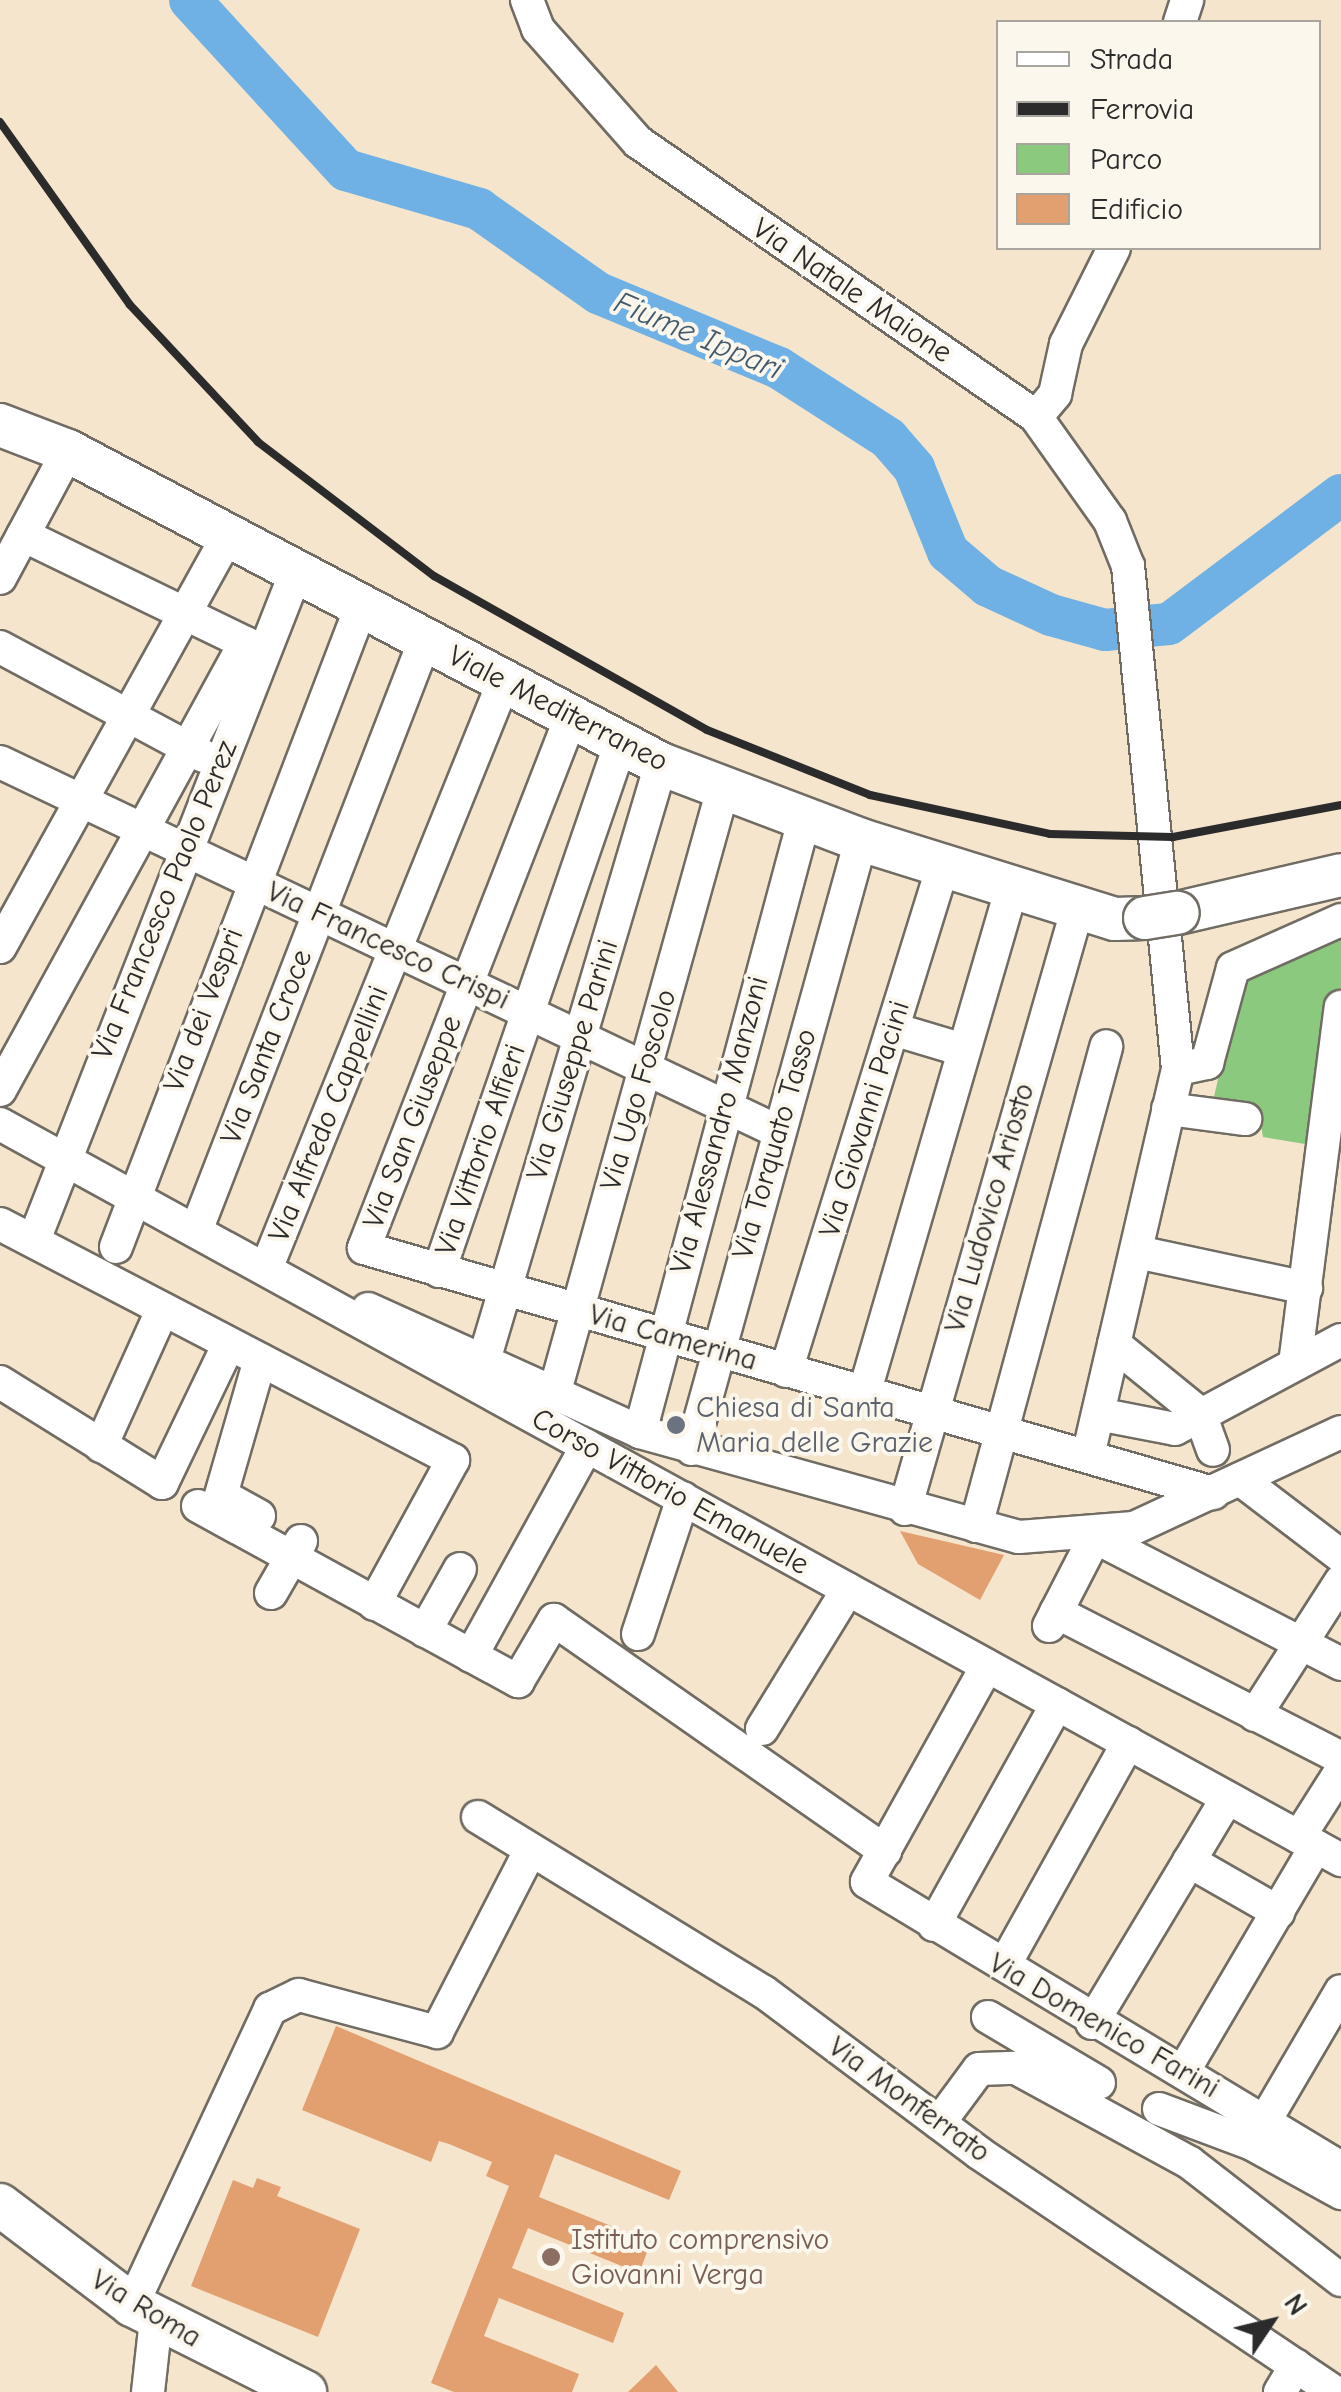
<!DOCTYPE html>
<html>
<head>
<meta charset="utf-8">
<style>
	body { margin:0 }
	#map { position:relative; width:1341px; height:2392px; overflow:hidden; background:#f4e5cc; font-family:"Comic Neue",sans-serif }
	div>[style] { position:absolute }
	.green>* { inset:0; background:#8bc97f }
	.river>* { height:42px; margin:-21px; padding:0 21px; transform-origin:21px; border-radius:21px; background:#6fb1e4 }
	.building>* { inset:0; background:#e29f70 }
	.roads { filter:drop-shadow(2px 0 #716c63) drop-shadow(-2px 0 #716c63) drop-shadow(0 2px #716c63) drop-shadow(0 -2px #716c63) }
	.minor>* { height:32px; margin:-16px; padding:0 16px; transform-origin:16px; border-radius:16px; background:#fff }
	.major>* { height:42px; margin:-21px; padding:0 21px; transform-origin:21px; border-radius:21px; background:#fff }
	.rail>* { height:8px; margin:-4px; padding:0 4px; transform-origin:4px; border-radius:4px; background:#2b2b2b }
	.bridges { filter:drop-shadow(2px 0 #716c63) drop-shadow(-2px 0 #716c63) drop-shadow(0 2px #716c63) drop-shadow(0 -2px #716c63) }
	.major-bridge>* { height:42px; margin:-21px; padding:0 21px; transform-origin:21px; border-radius:21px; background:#fff }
	.dots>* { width:28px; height:28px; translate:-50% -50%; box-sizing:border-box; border:5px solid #fbf7ec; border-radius:50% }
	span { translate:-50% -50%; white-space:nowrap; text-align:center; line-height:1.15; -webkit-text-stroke:8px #fbf7ec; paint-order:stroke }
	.street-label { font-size:30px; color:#2b2b2b }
	.worship-label { font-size:30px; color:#5b616d }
	.left { translate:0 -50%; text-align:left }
	.education-label { font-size:30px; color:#785e54 }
	.water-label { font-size:32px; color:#435a6c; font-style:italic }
	.legend { position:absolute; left:996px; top:20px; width:325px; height:230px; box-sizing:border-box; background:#fbf7ec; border:2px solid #a8a59f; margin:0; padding:12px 18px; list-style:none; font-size:30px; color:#2b2b2b }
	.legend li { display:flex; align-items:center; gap:20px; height:50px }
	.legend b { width:50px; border:2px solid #a8a59f }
	.north { position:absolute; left:1221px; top:2272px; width:100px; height:100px; -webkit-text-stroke:8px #fbf7ec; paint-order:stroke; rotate:55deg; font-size:28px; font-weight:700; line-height:40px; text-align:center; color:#2b2b2b }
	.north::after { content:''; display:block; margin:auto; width:35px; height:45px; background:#2b2b2b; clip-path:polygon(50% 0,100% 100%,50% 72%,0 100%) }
</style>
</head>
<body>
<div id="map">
	<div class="green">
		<i style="clip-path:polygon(1341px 932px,1341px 992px,1311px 1145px,1263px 1137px,1258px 1107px,1213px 1101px,1242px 975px)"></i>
	</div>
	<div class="river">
		<i style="left:190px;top:0;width:231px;rotate:47.5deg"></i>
		<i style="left:346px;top:170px;width:139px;rotate:16.3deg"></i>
		<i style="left:479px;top:209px;width:146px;rotate:35.2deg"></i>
		<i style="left:598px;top:293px;width:196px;rotate:22.5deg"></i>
		<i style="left:779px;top:368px;width:130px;rotate:32.7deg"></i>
		<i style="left:888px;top:438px;width:40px;rotate:49deg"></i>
		<i style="left:914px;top:468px;width:91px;rotate:68deg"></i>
		<i style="left:948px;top:552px;width:52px;rotate:40.4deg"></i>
		<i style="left:988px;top:586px;width:69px;rotate:24.7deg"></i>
		<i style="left:1051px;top:615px;width:56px;rotate:15.5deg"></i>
		<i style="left:1105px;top:630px;width:64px;rotate:-5.4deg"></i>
		<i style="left:1169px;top:624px;width:215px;rotate:-36.9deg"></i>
	</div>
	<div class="building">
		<i style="clip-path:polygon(900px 1531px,1004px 1555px,980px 1600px,918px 1564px)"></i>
		<i style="clip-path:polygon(336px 2026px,681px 2171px,669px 2200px,555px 2154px,539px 2197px,651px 2242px,639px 2273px,528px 2228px,512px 2268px,624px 2313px,613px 2343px,499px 2298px,484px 2336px,579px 2374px,572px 2392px,454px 2392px,431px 2383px,509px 2186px,486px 2176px,492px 2162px,449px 2144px,439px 2141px,431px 2162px,302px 2110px)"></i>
		<i style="clip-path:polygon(257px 2178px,281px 2187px,277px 2196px,360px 2229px,318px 2337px,191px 2286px,233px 2180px,253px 2188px)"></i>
		<i style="clip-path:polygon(656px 2365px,678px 2392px,628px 2392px)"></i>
	</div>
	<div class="roads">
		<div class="minor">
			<i style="left:527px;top:0;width:31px;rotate:69deg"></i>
			<i style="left:538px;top:29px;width:151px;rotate:48.5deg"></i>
			<i style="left:638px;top:142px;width:484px;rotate:34.6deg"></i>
			<i style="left:1036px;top:417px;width:128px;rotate:54.6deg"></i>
			<i style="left:1110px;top:521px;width:48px;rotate:68.2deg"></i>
			<i style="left:1128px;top:566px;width:505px;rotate:84.32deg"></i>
			<i style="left:1178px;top:1069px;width:397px;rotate:103.1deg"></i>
			<i style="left:1180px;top:22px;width:23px;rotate:-72deg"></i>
			<i style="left:1036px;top:417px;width:30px;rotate:-50deg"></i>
			<i style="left:1055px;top:394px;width:51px;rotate:-77.6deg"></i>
			<i style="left:1066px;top:344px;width:107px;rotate:-63.4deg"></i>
			<i style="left:23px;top:535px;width:266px;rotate:25.9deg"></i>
			<i style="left:0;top:578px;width:144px;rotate:-61.8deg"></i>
			<i style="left:0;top:647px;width:230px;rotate:28.2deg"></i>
			<i style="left:571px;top:717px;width:570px;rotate:111.3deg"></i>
			<i style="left:364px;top:1248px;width:884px;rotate:16.1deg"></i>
			<i style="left:0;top:762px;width:860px;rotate:25.4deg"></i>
			<i style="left:0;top:947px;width:470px;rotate:-61deg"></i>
			<i style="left:893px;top:1029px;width:70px;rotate:16.6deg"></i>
			<i style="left:1178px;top:1069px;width:30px;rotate:-12deg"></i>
			<i style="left:1207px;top:1063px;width:98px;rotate:-74.7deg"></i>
			<i style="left:1233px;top:968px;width:118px;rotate:-24deg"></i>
			<i style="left:0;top:1090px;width:510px;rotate:-61.27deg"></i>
			<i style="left:1168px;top:1109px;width:78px;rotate:7.4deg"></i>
			<i style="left:0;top:1124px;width:1530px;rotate:28.76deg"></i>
			<i style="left:0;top:1224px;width:511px;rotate:27.52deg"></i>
			<i style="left:453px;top:1460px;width:164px;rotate:118.7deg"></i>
			<i style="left:38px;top:1230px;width:707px;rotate:-68.59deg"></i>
			<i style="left:196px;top:1231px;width:634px;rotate:-68.82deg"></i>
			<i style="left:116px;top:1247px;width:685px;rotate:-69.05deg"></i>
			<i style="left:1137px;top:1252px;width:173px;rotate:12deg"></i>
			<i style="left:266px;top:1269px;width:634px;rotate:-67.96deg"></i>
			<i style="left:439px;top:1271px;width:556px;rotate:-71.01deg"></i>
			<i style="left:368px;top:1309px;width:299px;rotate:24.3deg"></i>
			<i style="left:640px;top:1432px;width:393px;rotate:15.5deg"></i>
			<i style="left:1019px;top:1537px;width:115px;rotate:-4.5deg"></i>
			<i style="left:1134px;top:1528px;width:228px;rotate:-24.9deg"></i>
			<i style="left:1114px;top:1344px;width:111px;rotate:39.1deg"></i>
			<i style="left:1200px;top:1414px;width:38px;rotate:70deg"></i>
			<i style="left:485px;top:1357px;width:619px;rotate:-73.47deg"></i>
			<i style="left:1295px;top:1364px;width:360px;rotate:-82.7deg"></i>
			<i style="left:786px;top:1371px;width:529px;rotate:-72.73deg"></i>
			<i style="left:0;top:1382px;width:191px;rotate:31.9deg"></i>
			<i style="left:162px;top:1483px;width:154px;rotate:-64.3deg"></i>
			<i style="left:555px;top:1391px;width:625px;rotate:-74.41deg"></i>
			<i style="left:864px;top:1394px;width:528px;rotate:-73.73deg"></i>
			<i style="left:1098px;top:1414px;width:78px;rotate:11deg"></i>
			<i style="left:1175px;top:1429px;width:188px;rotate:-28.2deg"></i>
			<i style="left:640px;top:1432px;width:634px;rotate:-75deg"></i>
			<i style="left:101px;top:1446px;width:150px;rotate:-65.7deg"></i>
			<i style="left:692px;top:1449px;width:632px;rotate:-74.49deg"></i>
			<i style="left:1240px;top:1479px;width:127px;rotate:37.3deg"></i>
			<i style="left:198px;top:1506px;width:365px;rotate:28.7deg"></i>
			<i style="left:518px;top:1681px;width:71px;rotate:-59.5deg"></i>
			<i style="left:554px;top:1620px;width:404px;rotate:34.9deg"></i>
			<i style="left:905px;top:1509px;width:626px;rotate:-73.97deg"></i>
			<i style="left:259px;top:1516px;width:43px;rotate:-151.1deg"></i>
			<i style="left:221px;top:1495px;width:141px;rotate:-73.9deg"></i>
			<i style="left:976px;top:1526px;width:497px;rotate:-74.8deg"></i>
			<i style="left:271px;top:1593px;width:60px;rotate:-60deg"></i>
			<i style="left:1056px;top:1612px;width:320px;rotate:27.1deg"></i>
			<i style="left:1049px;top:1626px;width:100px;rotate:-62.7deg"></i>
			<i style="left:1095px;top:1537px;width:277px;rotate:27.3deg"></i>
			<i style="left:425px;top:1631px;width:71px;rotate:-60.6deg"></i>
			<i style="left:638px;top:1634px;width:143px;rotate:-71.7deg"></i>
			<i style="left:471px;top:1656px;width:240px;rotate:-61.1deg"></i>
			<i style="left:987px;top:1666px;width:247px;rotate:119.1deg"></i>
			<i style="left:867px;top:1882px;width:554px;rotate:31.11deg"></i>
			<i style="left:1255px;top:1715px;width:159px;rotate:-57.3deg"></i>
			<i style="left:762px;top:1729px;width:164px;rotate:-58.4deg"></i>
			<i style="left:478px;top:1817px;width:335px;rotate:31.5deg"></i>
			<i style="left:764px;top:1992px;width:269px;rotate:36.8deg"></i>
			<i style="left:979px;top:2153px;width:428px;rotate:33.9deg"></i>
			<i style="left:1299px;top:1837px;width:78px;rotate:-57.5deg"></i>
			<i style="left:1189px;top:1861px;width:103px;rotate:29.8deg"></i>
			<i style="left:934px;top:1925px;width:253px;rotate:-60.9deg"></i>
			<i style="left:1010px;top:1955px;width:243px;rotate:-60.9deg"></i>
			<i style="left:988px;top:2017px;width:129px;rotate:30.7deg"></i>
			<i style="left:1092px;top:2023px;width:262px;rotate:-59deg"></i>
			<i style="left:1183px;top:2072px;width:262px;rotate:-59.5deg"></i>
			<i style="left:1159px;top:2109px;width:99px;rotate:20.6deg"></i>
			<i style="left:1252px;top:2144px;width:102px;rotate:28.8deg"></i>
			<i style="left:1266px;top:2119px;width:148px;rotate:-59.6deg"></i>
			<i style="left:939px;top:2123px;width:67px;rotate:-53.5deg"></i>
			<i style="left:979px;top:2069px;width:37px;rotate:-2deg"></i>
			<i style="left:1016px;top:2068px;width:198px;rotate:28.6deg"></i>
			<i style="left:1190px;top:2163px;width:191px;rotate:37.8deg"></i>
			<i style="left:132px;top:2305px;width:327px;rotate:-65deg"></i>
			<i style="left:270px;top:2009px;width:32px;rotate:-26deg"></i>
			<i style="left:299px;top:1995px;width:143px;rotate:15deg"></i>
			<i style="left:437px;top:2032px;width:201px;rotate:-62.8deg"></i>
			<i style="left:148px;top:2392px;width:73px;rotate:-83.7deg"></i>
			<i style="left:1280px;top:2392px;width:31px;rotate:-59deg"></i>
		</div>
		<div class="major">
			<i style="left:0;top:425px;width:73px;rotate:20.9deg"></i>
			<i style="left:68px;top:451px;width:671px;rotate:27.83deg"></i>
			<i style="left:661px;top:764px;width:214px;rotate:20.8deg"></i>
			<i style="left:861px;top:840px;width:266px;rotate:17.3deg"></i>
			<i style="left:1115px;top:919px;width:30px;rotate:-2deg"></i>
			<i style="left:1178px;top:913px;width:167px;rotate:-13.1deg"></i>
			<i style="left:0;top:2205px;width:166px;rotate:37.1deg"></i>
			<i style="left:132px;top:2305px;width:194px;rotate:26.7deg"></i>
		</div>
	</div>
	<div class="rail">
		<i style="left:0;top:122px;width:224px;rotate:54.6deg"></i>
		<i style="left:130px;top:305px;width:187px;rotate:46.9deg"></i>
		<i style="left:258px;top:442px;width:221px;rotate:37.3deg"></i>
		<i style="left:434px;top:576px;width:313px;rotate:29.4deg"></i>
		<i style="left:707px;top:730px;width:175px;rotate:21.7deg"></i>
		<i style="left:870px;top:795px;width:184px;rotate:12.2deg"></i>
		<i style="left:1050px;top:834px;width:123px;rotate:1.4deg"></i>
		<i style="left:1173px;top:837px;width:171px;rotate:-10.8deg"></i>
	</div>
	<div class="bridges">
		<div class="major-bridge">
			<i style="left:1145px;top:918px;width:33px;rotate:-9deg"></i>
		</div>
	</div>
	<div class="dots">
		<i style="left:676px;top:1425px;background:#6b7280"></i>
		<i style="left:551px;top:2257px;background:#8d6e63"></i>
	</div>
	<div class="street-label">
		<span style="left:852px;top:291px;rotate:34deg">Via Natale Maione</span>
		<span style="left:558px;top:709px;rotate:27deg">Viale Mediterraneo</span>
		<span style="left:165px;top:900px;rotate:-68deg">Via Francesco Paolo Perez</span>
		<span style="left:388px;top:946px;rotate:25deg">Via Francesco Crispi</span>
		<span style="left:204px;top:1010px;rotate:-69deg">Via dei Vespri</span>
		<span style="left:267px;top:1047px;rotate:-69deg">Via Santa Croce</span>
		<span style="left:573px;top:1060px;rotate:-73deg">Via Giuseppe Parini</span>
		<span style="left:639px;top:1090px;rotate:-74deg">Via Ugo Foscolo</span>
		<span style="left:329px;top:1114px;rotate:-68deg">Via Alfredo Cappellini</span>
		<span style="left:865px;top:1119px;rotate:-73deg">Via Giovanni Pacini</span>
		<span style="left:413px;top:1122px;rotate:-69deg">Via San Giuseppe</span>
		<span style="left:720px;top:1125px;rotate:-75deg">Via Alessandro Manzoni</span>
		<span style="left:775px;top:1144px;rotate:-74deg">Via Torquato Tasso</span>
		<span style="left:481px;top:1150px;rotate:-71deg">Via Vittorio Alfieri</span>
		<span style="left:990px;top:1208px;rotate:-74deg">Via Ludovico Ariosto</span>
		<span style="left:673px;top:1338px;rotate:16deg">Via Camerina</span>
		<span style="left:670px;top:1492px;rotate:29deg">Corso Vittorio Emanuele</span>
		<span style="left:1104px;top:2026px;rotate:30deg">Via Domenico Farini</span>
		<span style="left:909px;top:2100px;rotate:36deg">Via Monferrato</span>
		<span style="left:146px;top:2309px;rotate:31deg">Via Roma</span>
	</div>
	<div class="worship-label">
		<span class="left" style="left:696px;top:1425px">Chiesa di Santa<br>Maria delle Grazie</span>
	</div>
	<div class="education-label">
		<span class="left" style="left:571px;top:2257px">Istituto comprensivo<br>Giovanni Verga</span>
	</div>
	<div class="water-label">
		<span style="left:698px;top:336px;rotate:23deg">Fiume Ippari</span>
	</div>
	<ul class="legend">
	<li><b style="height:12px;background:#fff"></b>Strada</li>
	<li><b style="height:12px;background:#2b2b2b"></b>Ferrovia</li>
	<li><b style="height:28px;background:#8bc97f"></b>Parco</li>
	<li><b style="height:28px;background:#e29f70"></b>Edificio</li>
	</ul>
	<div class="north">N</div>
</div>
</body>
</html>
